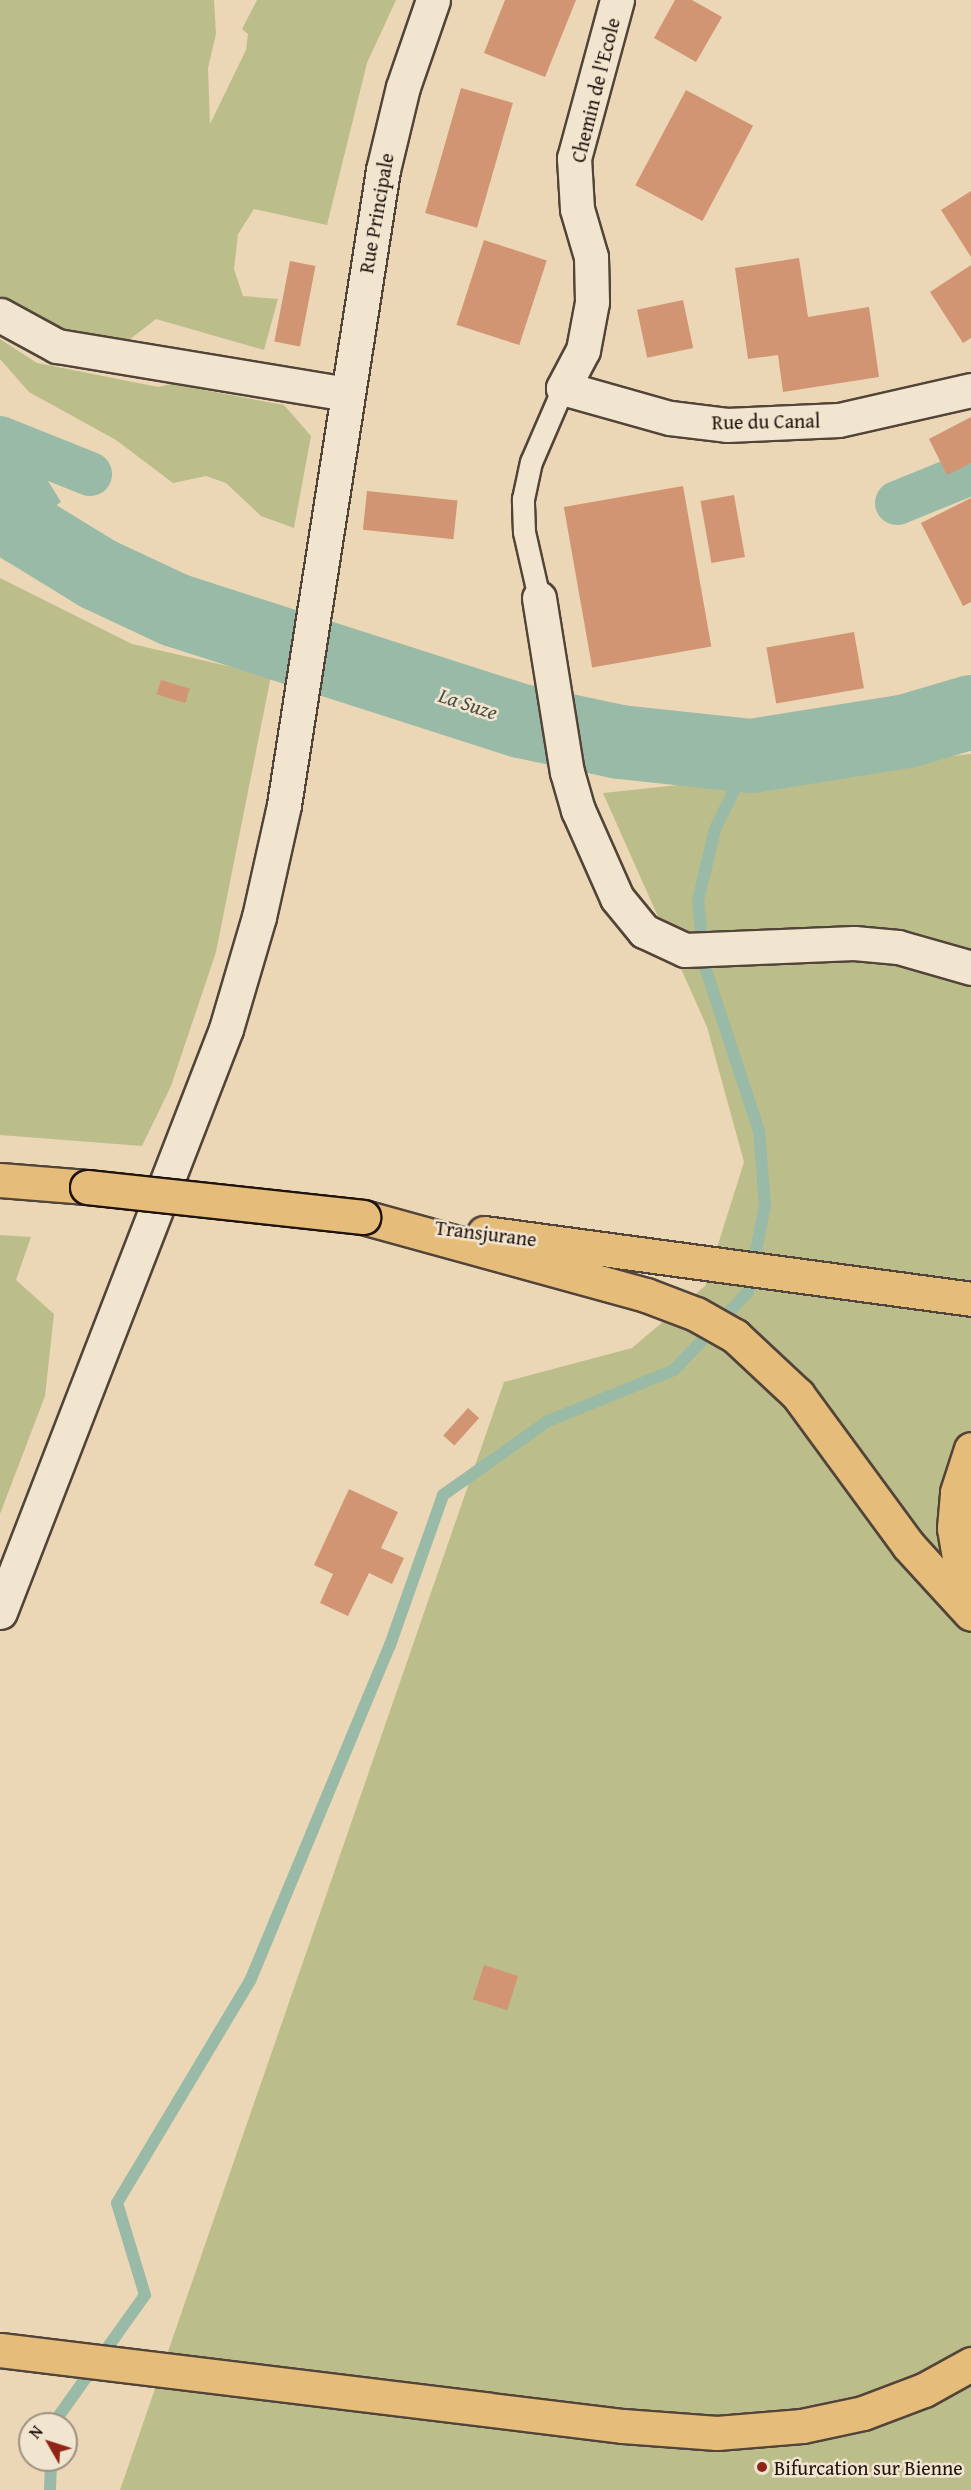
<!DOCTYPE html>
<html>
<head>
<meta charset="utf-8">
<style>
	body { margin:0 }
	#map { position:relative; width:971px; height:2490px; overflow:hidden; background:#ebd7b5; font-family:"Gentium Book Plus",serif }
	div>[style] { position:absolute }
	.green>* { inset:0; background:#bbbd8b }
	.water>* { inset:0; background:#99baa7 }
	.stream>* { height:12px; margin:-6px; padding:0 6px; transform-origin:6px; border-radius:6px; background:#99baa7 }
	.canal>* { height:44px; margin:-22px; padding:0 22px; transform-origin:22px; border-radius:22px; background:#99baa7 }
	.river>* { height:74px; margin:-37px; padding:0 37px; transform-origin:37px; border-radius:37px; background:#99baa7 }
	.building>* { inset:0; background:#d19574; transform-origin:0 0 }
	.roads { filter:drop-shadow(2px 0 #524438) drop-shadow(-2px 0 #524438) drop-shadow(0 2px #524438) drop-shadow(0 -2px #524438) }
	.lane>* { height:21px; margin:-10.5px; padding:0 10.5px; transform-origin:10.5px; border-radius:10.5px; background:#f2e5cf }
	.street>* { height:33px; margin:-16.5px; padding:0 16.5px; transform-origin:16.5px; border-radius:16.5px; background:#f2e5cf }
	.secondary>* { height:33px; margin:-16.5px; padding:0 16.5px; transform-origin:16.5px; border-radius:16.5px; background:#f2e5cf }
	.primary>* { height:33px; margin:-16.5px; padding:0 16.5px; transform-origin:16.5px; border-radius:16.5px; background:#e6bc7a }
	.bridges { filter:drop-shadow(2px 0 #1f130e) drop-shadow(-2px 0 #1f130e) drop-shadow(0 2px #1f130e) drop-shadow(0 -2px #1f130e) }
	.primary-bridge>* { height:33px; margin:-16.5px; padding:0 16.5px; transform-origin:16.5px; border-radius:16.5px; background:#e6bc7a }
	.dots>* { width:16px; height:16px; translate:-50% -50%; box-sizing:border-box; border:3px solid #f2e5cf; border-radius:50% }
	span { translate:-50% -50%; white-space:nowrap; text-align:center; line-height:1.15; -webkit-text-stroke:5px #f2e5cf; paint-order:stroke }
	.street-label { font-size:20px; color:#1f130e }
	.poi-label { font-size:20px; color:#1f130e }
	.left { translate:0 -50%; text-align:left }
	.water-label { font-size:21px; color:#4a4d44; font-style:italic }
	.north { position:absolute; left:18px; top:2412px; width:60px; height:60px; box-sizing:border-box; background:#f2e5cf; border:2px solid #9e9182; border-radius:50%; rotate:309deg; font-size:16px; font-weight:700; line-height:24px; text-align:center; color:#1f130e }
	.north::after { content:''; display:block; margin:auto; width:21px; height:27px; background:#8f2418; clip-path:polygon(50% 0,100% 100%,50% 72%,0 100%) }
</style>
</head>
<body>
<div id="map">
	<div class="green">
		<i style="clip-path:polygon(0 0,214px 0,216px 34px,208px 68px,210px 124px,246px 50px,248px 34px,242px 29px,257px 0,396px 0,367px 63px,327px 225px,254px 209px,238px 234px,234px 269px,243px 296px,278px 299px,264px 350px,156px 319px,112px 353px,71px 341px,0 299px)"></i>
		<i style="clip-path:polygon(0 339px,37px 363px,158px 387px,171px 384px,284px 405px,311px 436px,294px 528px,261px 516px,226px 483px,206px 476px,173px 483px,116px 440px,29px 392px,0 359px)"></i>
		<i style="clip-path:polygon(0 578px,132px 644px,271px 676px,216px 952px,171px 1086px,142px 1146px,0 1135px)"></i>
		<i style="clip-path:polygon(971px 754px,971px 2490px,120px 2490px,504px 1382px,632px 1348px,705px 1286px,744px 1162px,707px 1027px,603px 793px)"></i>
		<i style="clip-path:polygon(0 1235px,31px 1237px,16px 1280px,54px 1314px,45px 1396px,0 1514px)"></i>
	</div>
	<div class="water">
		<i style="clip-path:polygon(0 420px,28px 434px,50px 437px,59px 452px,87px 461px,80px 483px,55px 476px,48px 481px,61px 502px,0 544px)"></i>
	</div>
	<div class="stream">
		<i style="left:53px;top:2424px;width:158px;rotate:-54.5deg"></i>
		<i style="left:145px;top:2295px;width:96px;rotate:-106.9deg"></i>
		<i style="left:117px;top:2203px;width:259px;rotate:-59.1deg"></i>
		<i style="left:250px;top:1981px;width:364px;rotate:-67.4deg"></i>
		<i style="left:390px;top:1645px;width:159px;rotate:-70.5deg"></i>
		<i style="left:443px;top:1495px;width:128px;rotate:-35.2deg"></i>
		<i style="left:548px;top:1421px;width:136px;rotate:-22deg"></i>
		<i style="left:674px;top:1370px;width:108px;rotate:-46.5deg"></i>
		<i style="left:748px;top:1292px;width:89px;rotate:-78.9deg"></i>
		<i style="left:765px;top:1205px;width:74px;rotate:-94.6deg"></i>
		<i style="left:759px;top:1131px;width:173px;rotate:-108.2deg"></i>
		<i style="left:705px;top:967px;width:66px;rotate:-96.1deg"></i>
		<i style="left:698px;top:901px;width:74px;rotate:-76.7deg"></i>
		<i style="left:715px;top:829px;width:81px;rotate:-63.7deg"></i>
		<i style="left:50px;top:2490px;width:30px;rotate:-88deg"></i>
	</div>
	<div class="canal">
		<i style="left:0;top:438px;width:97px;rotate:21.8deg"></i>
		<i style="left:897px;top:503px;width:80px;rotate:-22.1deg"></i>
	</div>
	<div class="river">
		<i style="left:0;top:505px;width:33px;rotate:45deg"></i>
		<i style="left:23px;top:528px;width:88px;rotate:31.5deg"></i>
		<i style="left:98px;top:574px;width:85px;rotate:25.1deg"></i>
		<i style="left:175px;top:610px;width:363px;rotate:17.8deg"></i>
		<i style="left:521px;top:721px;width:101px;rotate:12deg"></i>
		<i style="left:620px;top:742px;width:132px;rotate:6.1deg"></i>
		<i style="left:751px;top:756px;width:158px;rotate:-9.1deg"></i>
		<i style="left:907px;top:731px;width:67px;rotate:-16.5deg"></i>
	</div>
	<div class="building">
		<i style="clip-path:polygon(505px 0,576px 0,545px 77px,484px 53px)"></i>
		<i style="clip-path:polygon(675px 0,692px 0,722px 17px,696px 62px,654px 38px)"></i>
		<i style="left:461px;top:88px;width:54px;height:130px;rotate:16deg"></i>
		<i style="left:686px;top:90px;width:76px;height:108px;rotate:28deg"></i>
		<i style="clip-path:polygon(971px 191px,971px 257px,941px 210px)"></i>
		<i style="left:484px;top:240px;width:66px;height:89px;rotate:18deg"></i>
		<i style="clip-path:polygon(799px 258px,808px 317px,869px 307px,879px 377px,783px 392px,778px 355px,748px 359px,735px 268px)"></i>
		<i style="left:290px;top:261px;width:26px;height:82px;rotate:11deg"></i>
		<i style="clip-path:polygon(971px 265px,971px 338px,963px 343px,930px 292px)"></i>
		<i style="left:683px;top:300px;width:49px;height:47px;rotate:78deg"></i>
		<i style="clip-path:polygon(971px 417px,971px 463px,947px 475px,929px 439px)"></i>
		<i style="left:683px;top:486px;width:163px;height:121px;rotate:80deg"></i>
		<i style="left:367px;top:491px;width:91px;height:39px;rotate:6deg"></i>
		<i style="left:734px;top:495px;width:63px;height:34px;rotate:80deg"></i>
		<i style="clip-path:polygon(971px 498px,971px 602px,963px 606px,921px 523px)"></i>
		<i style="left:854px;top:632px;width:57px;height:89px;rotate:80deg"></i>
		<i style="left:161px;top:680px;width:30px;height:15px;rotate:17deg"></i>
		<i style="left:468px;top:1408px;width:15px;height:37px;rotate:42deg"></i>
		<i style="clip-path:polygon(349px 1489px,398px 1512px,381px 1548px,404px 1558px,392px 1584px,369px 1573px,348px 1616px,320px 1603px,333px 1574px,314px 1565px)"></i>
		<i style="left:484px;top:1965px;width:36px;height:36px;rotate:18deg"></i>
	</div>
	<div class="roads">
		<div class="lane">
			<i style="left:539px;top:598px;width:68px;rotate:-102.8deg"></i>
			<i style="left:524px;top:532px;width:33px;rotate:-92deg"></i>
			<i style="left:523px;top:499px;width:38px;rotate:-78deg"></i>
			<i style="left:531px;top:462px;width:81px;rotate:-66.6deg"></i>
		</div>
		<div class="street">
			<i style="left:617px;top:0;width:164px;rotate:105.2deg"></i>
			<i style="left:574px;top:158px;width:51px;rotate:86.6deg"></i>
			<i style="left:577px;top:209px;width:50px;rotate:73.7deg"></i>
			<i style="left:591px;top:257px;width:45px;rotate:88.7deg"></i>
			<i style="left:592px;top:302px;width:49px;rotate:100.6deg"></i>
			<i style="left:583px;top:350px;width:43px;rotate:117.8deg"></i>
			<i style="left:563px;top:388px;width:111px;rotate:15.7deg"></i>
			<i style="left:670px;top:418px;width:57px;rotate:7deg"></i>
			<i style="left:727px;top:425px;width:112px;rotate:-2.6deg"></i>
			<i style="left:839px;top:420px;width:135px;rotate:-12.8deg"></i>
			<i style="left:0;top:315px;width:65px;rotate:28.5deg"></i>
			<i style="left:57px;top:346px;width:293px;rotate:9.4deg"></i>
			<i style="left:539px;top:598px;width:176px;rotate:80.9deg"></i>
			<i style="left:567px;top:772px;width:40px;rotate:74deg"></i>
			<i style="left:578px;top:810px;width:96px;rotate:66.1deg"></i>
			<i style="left:617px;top:898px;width:43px;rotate:50.7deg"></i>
			<i style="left:644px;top:931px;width:45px;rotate:24.9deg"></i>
			<i style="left:685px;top:950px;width:169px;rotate:-2.4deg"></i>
			<i style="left:854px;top:943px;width:44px;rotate:5.2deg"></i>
			<i style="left:898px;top:947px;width:76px;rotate:16deg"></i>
		</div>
		<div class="secondary">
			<i style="left:0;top:1612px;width:625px;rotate:-68.81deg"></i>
			<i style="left:226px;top:1029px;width:117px;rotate:-73.6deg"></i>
			<i style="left:259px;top:917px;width:115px;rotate:-77.4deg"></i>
			<i style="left:284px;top:805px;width:643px;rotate:-81.14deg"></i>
			<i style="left:383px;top:170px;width:85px;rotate:-76.5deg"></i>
			<i style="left:403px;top:87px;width:92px;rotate:-71deg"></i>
		</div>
		<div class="primary">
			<i style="left:0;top:1180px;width:87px;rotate:4.6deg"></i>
			<i style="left:363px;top:1217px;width:294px;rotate:15.4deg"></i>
			<i style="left:646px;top:1295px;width:53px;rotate:20.8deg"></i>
			<i style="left:696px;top:1314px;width:45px;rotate:29.4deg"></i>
			<i style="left:735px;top:1336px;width:86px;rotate:43.1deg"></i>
			<i style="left:798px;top:1395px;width:186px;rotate:53.7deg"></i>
			<i style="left:908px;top:1545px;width:93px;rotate:47.6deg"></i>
			<i style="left:484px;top:1233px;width:491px;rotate:7.7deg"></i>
			<i style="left:968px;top:1610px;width:83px;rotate:-99.7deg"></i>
			<i style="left:954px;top:1528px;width:36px;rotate:-85deg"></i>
			<i style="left:957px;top:1492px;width:45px;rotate:-72deg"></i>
			<i style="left:0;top:2350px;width:628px;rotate:6.96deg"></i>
			<i style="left:623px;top:2426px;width:94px;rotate:4.3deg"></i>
			<i style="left:717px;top:2433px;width:85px;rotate:-4.7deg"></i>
			<i style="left:802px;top:2426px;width:62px;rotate:-12deg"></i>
			<i style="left:863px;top:2413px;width:65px;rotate:-20.7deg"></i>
			<i style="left:924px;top:2390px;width:54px;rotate:-29deg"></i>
		</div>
	</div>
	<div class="bridges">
		<div class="primary-bridge">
			<i style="left:87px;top:1187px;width:278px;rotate:6.2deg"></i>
		</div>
	</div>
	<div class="dots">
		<i style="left:762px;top:2467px;background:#8f2418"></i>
	</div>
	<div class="street-label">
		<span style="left:595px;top:90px;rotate:-76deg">Chemin de l'Ecole</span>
		<span style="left:376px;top:213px;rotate:-80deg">Rue Principale</span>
		<span style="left:766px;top:421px;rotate:-1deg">Rue du Canal</span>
		<span style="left:486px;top:1233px;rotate:7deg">Transjurane</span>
	</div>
	<div class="poi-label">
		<span class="left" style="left:774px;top:2467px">Bifurcation sur Bienne</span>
	</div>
	<div class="water-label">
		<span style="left:468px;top:704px;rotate:18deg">La Suze</span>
	</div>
	<div class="north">N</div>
</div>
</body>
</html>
